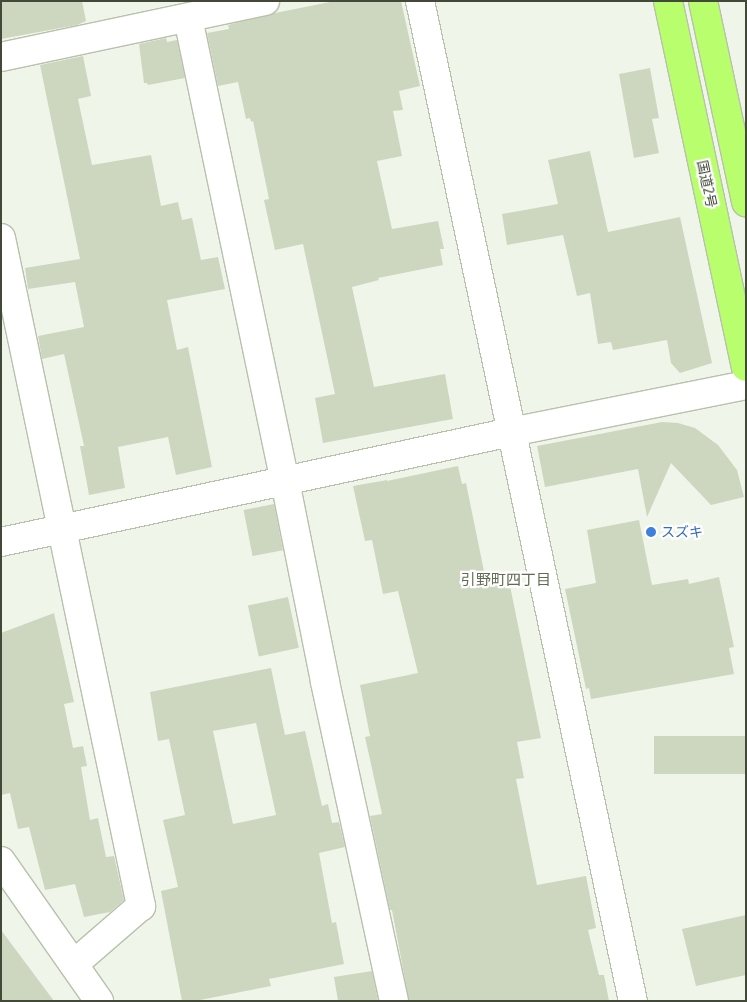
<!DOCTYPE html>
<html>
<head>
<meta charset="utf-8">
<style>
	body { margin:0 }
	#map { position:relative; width:747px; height:1002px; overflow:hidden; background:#f0f5ea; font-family:"Asap Condensed","Noto Sans JP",sans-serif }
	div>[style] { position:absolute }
	.building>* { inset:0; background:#cdd7bf; transform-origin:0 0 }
	.roads { filter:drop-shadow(1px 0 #b8c1ac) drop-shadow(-1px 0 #b8c1ac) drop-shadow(0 1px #b8c1ac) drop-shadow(0 -1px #b8c1ac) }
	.minor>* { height:28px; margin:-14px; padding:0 14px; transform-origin:14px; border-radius:14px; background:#fff }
	.highway>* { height:28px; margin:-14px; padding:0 14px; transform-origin:14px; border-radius:14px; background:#b9fe6c }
	.dots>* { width:14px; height:14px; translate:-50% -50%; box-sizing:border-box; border:2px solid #fff; border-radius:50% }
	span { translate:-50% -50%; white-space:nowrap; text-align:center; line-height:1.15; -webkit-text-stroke:4.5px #fff; paint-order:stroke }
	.street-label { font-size:14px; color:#424938 }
	.shop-label { font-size:14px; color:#366cbe }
	.left { translate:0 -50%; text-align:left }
	.neighbourhood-label { font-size:15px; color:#606c4f }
	.frame { position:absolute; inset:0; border:2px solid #424938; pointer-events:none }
</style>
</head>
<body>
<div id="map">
	<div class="building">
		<i style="clip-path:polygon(1px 1px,82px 1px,86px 21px,77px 25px,1px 39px)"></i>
		<i style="clip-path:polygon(335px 1px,401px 1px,420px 86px,399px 91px,403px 110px,393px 111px,402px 156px,377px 161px,392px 229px,438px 221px,444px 249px,440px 249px,443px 265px,378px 278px,379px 280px,352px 287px,374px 387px,445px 374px,453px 419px,323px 443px,315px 398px,335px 394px,303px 244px,275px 250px,264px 200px,269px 199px,253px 121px,251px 122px,250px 118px,246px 119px,238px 82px,218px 86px,207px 33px,229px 29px,228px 25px,275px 13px)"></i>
		<i style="clip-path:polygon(166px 38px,167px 42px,177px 40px,185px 78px,148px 85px,147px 83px,144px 83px,139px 44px)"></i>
		<i style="clip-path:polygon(83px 56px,91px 96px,78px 99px,92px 165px,151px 155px,161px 206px,178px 202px,182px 220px,192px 218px,201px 260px,218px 257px,225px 289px,167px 300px,177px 350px,188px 347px,212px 467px,176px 475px,168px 437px,118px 447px,125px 488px,89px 495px,80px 446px,84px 446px,64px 354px,42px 359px,38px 336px,84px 327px,75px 282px,28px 289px,25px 268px,80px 259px,40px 65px)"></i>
		<i style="clip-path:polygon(650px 68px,659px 118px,652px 119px,659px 153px,634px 158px,619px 74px)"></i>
		<i style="clip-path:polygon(590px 151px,608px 232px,680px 217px,712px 363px,680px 373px,671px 363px,667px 340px,613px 350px,611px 342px,598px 344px,590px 293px,577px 296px,563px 235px,507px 245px,502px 214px,558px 204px,548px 160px)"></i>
		<i style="clip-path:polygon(662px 422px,678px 423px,695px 428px,718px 445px,737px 470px,744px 497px,711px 505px,671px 463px,647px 517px,638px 469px,545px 487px,537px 446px)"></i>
		<i style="clip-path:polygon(458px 466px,462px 484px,466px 483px,486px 581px,508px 576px,541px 738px,517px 742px,524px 778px,516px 779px,537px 885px,586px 876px,596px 928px,588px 930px,599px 975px,604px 975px,609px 1001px,409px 1001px,392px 910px,390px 910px,370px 816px,382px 814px,365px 737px,370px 736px,360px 685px,418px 673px,398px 591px,383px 594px,372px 540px,365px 541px,353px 486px,387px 480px,387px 481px)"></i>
		<i style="left:274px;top:504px;width:47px;height:31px;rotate:79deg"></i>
		<i style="clip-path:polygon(639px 520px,652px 585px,688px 579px,689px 584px,719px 577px,734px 647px,729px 648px,734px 674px,591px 699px,589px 688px,586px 689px,565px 589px,596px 583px,587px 530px)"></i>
		<i style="left:288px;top:597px;width:52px;height:41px;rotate:78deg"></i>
		<i style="clip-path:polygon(54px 613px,74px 702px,64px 704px,73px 748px,83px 746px,87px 766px,81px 767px,90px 820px,98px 818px,106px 857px,114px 856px,124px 900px,110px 912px,84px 917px,75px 884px,45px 890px,29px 827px,18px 829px,10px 793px,1px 795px,1px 633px)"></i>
		<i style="clip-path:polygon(evenodd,271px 668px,285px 735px,305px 731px,322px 806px,328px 804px,332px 823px,339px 822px,345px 847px,319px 853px,332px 923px,336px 922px,344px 964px,269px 979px,271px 986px,195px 1001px,182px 1001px,161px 891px,178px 887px,163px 820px,185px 815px,169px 739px,158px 741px,150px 692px,271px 668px,256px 723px,276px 815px,233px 824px,213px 731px,256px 723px)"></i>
		<i style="left:746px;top:736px;width:38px;height:92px;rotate:90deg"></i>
		<i style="clip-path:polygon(746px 915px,746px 975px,696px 986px,682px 929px)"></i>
		<i style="clip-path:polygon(1px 930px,54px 1001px,1px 1001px)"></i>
		<i style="clip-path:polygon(372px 971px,378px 1001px,338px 1001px,334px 977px)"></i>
	</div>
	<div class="roads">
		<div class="minor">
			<i style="left:420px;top:1px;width:1022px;rotate:77.98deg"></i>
			<i style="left:188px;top:18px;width:473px;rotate:78.2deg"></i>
			<i style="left:285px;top:481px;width:205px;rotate:78.7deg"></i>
			<i style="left:325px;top:682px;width:326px;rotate:77.8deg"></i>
			<i style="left:1px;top:57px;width:270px;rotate:-12deg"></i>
			<i style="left:1px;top:238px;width:683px;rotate:78.16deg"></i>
			<i style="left:141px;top:906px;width:89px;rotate:139.1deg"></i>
			<i style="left:1px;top:542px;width:522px;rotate:-12.17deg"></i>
			<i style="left:511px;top:432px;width:240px;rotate:-11.3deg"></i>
			<i style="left:1px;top:861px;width:171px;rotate:55deg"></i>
		</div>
		<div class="highway">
			<i style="left:668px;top:1px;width:374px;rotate:78deg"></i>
			<i style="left:703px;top:1px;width:206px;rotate:77.9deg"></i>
		</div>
	</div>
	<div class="dots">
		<i style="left:651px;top:532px;background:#3f7fe0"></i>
	</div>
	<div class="street-label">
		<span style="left:707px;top:184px;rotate:78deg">国道2号</span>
	</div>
	<div class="shop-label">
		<span class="left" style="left:661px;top:532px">スズキ</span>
	</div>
	<div class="neighbourhood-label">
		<span style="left:506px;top:580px">引野町四丁目</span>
	</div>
	<div class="frame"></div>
</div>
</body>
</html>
